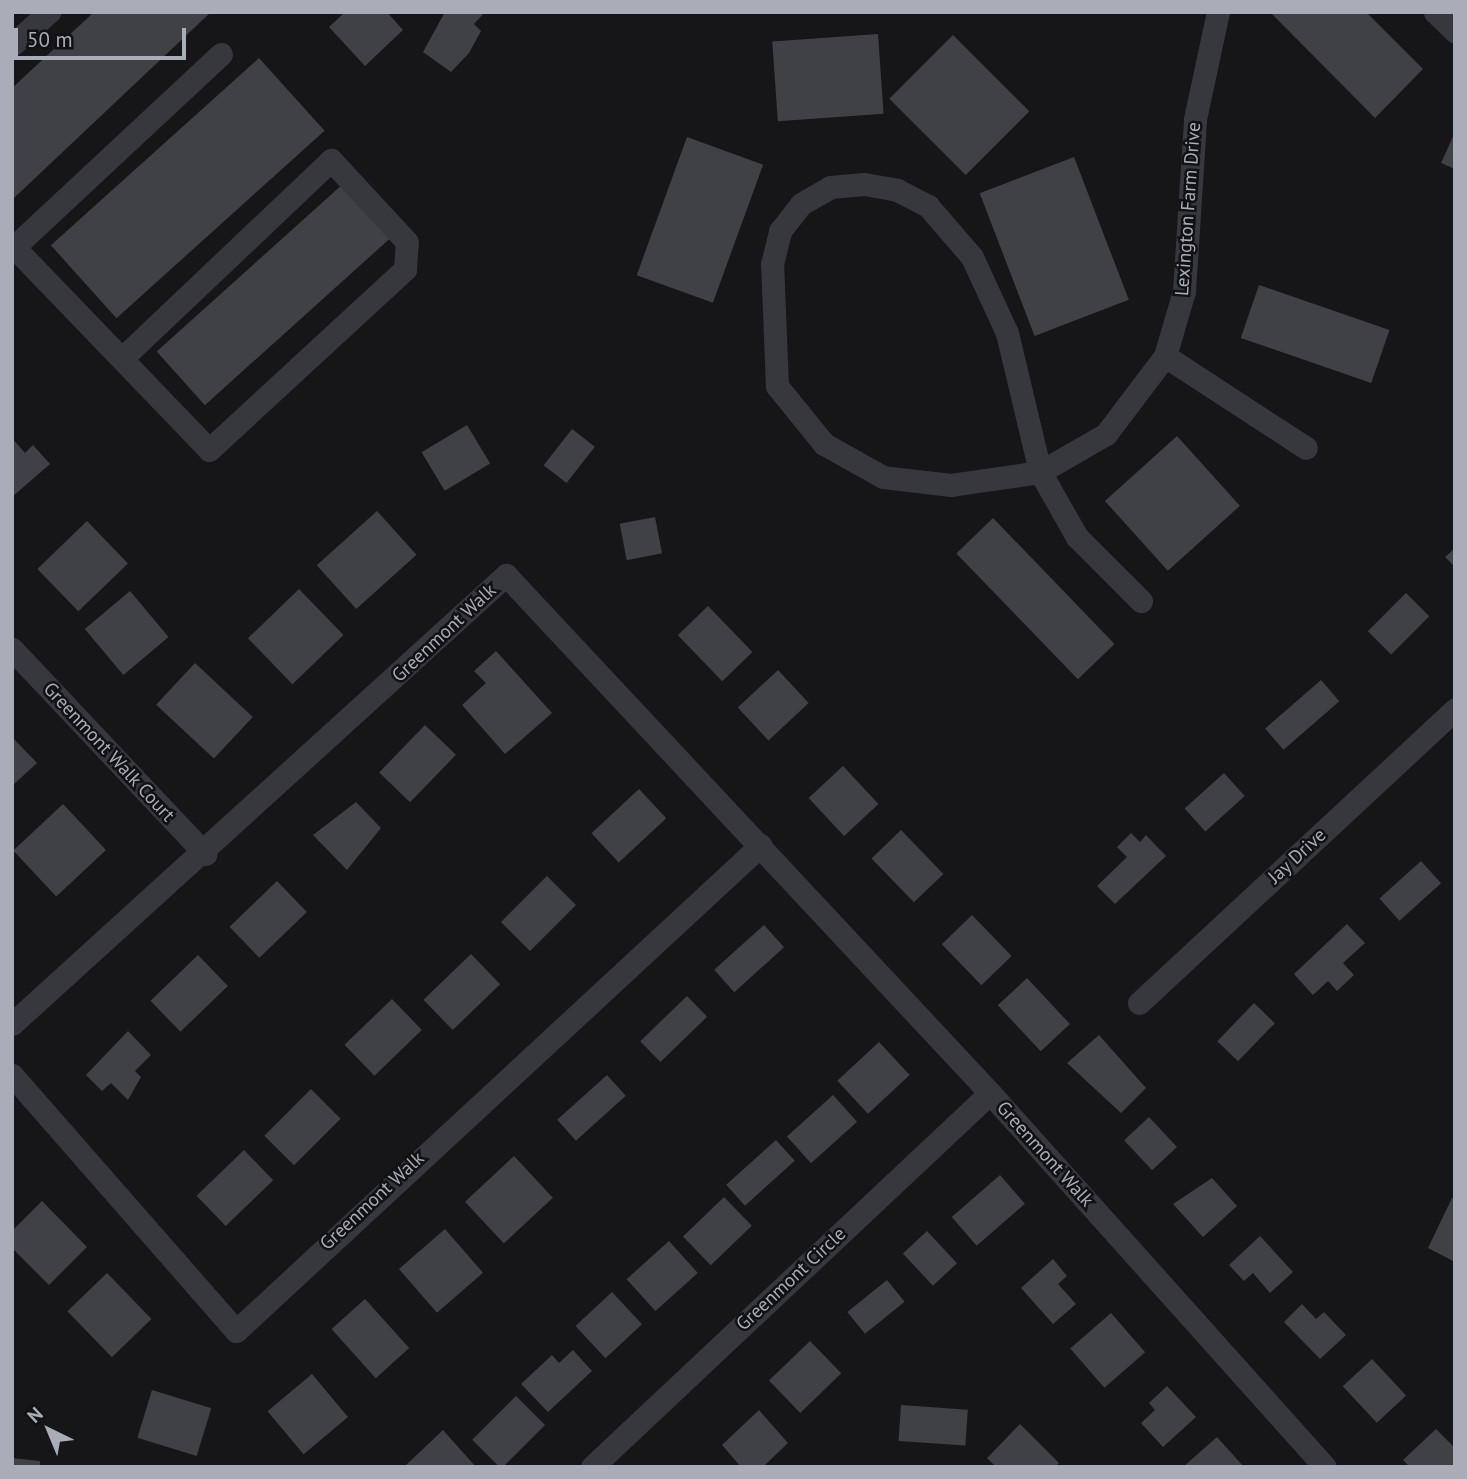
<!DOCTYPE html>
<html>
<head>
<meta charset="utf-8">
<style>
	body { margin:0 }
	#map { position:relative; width:1467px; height:1479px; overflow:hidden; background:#161618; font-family:"PT Sans",sans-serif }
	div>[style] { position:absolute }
	.building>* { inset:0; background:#404145; transform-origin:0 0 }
	.street>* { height:23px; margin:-11.5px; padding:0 11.5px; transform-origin:11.5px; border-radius:11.5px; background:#37383d }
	span { translate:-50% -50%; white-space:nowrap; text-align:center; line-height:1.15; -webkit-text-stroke:5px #111113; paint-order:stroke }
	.street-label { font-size:19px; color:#a8adb8 }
	.frame { position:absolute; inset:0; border:14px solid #a8adb8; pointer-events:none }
	.north { position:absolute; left:14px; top:1395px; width:70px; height:70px; -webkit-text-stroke:5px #111113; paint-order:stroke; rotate:317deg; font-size:19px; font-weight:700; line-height:28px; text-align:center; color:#a8adb8 }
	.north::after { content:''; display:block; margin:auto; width:24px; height:32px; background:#a8adb8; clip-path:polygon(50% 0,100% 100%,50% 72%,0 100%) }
	.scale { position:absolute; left:14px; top:28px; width:172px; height:32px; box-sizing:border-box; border:4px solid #a8adb8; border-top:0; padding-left:9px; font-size:21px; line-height:24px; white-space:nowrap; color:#a8adb8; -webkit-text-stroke:5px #111113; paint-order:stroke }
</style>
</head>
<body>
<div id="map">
	<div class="building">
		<i style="clip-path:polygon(94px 12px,211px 12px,14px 198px,12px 88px)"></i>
		<i style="clip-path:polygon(345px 12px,387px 12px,403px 30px,365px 66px,329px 27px)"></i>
		<i style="clip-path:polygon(445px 12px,485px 12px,474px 24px,481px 31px,469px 53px,451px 72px,423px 52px)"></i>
		<i style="clip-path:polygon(1270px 12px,1366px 12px,1423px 69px,1375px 118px)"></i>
		<i style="left:878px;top:34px;width:80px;height:106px;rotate:86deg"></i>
		<i style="left:953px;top:35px;width:108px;height:90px;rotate:45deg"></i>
		<i style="left:259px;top:58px;width:98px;height:280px;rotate:48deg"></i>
		<i style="clip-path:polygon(1455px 132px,1455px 169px,1441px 163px)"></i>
		<i style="left:687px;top:137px;width:81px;height:147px;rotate:20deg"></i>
		<i style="left:1074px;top:157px;width:153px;height:101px;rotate:69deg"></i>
		<i style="left:344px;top:183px;width:72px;height:252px;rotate:48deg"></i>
		<i style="left:1259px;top:285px;width:138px;height:56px;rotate:19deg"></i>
		<i style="left:467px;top:425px;width:45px;height:53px;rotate:59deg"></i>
		<i style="left:572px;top:429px;width:29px;height:46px;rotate:38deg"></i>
		<i style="left:1177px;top:436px;width:94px;height:97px;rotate:48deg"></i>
		<i style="clip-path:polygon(12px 438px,25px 453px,33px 445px,50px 464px,12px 497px)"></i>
		<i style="left:377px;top:511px;width:59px;height:81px;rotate:48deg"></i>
		<i style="left:655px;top:517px;width:37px;height:36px;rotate:79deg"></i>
		<i style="left:993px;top:518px;width:175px;height:51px;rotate:46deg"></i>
		<i style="left:87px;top:521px;width:59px;height:69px;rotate:46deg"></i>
		<i style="clip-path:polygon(1455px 548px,1455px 567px,1445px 557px)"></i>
		<i style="left:299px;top:589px;width:64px;height:71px;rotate:46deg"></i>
		<i style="left:130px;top:591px;width:60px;height:59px;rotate:50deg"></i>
		<i style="left:1406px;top:593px;width:33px;height:54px;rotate:45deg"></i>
		<i style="left:708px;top:606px;width:64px;height:42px;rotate:46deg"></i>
		<i style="clip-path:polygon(496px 651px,552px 713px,505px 754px,462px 705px,486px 683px,474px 671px)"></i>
		<i style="left:195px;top:663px;width:79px;height:57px;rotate:43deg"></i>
		<i style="left:778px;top:670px;width:45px;height:55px;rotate:47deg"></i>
		<i style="left:1321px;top:680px;width:28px;height:74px;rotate:49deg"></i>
		<i style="left:425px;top:725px;width:43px;height:66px;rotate:44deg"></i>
		<i style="clip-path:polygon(12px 737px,37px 763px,12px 786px)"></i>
		<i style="left:843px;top:766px;width:52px;height:47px;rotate:47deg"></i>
		<i style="left:1224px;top:773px;width:31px;height:53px;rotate:48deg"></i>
		<i style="left:639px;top:789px;width:40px;height:65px;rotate:47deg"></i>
		<i style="clip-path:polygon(356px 802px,381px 828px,347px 870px,313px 835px)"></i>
		<i style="left:63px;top:804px;width:63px;height:68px;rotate:47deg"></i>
		<i style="left:901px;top:830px;width:61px;height:41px;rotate:46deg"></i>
		<i style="clip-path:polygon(1131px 833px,1140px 842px,1146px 835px,1166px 856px,1115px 904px,1097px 886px,1127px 857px,1117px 847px)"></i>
		<i style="left:1421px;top:861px;width:30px;height:56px;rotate:48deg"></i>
		<i style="left:547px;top:876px;width:41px;height:65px;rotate:45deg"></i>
		<i style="left:277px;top:881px;width:43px;height:66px;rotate:46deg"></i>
		<i style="left:972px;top:915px;width:57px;height:42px;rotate:46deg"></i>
		<i style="clip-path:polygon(1347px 924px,1365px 943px,1343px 963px,1354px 975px,1337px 991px,1328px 981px,1313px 995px,1294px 974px)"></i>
		<i style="left:764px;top:925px;width:30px;height:67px;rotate:48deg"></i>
		<i style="left:471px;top:954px;width:42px;height:66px;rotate:46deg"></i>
		<i style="left:198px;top:955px;width:43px;height:66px;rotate:46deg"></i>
		<i style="left:1027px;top:978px;width:63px;height:40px;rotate:47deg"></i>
		<i style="left:687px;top:996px;width:29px;height:65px;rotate:46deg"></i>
		<i style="left:392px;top:999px;width:43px;height:66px;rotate:46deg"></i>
		<i style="left:1254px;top:1003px;width:29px;height:53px;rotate:44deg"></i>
		<i style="clip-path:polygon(128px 1031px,151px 1055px,135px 1071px,141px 1077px,128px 1100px,111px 1083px,102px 1091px,86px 1075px)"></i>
		<i style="clip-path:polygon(1099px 1035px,1146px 1088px,1121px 1113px,1067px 1063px)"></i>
		<i style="left:879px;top:1042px;width:45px;height:57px;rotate:47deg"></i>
		<i style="left:607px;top:1075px;width:28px;height:67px;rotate:48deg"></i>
		<i style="left:311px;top:1089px;width:42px;height:66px;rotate:45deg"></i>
		<i style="left:833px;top:1095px;width:36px;height:62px;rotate:48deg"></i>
		<i style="left:1149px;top:1117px;width:41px;height:34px;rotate:47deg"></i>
		<i style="left:776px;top:1140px;width:28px;height:67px;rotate:48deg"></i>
		<i style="left:244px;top:1150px;width:42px;height:66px;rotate:46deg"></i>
		<i style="left:514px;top:1156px;width:57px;height:67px;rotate:47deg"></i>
		<i style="left:1000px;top:1175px;width:38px;height:64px;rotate:49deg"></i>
		<i style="clip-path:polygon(1212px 1178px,1237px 1206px,1203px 1237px,1173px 1204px)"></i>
		<i style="left:724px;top:1197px;width:40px;height:57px;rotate:46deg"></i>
		<i style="clip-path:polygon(1452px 1198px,1455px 1200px,1455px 1262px,1428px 1248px)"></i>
		<i style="clip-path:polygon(42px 1201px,87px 1247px,49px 1285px,12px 1248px,12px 1231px)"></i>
		<i style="left:445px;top:1229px;width:58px;height:61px;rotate:49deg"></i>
		<i style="left:927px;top:1231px;width:44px;height:33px;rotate:47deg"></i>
		<i style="clip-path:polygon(1260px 1236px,1293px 1272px,1270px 1293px,1253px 1273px,1244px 1281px,1229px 1265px)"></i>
		<i style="left:669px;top:1241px;width:43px;height:57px;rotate:48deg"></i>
		<i style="clip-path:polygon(1053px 1259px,1067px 1276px,1058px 1284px,1076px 1304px,1053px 1324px,1021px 1288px)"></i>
		<i style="left:107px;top:1273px;width:64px;height:55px;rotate:46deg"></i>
		<i style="left:887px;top:1280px;width:28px;height:51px;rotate:51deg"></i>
		<i style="left:612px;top:1292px;width:44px;height:50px;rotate:47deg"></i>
		<i style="left:365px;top:1299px;width:66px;height:45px;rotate:48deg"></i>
		<i style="clip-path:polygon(1302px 1304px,1316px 1319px,1324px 1312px,1346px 1335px,1320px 1359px,1284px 1322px)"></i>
		<i style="left:1111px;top:1313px;width:52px;height:54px;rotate:49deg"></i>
		<i style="left:810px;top:1341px;width:45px;height:57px;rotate:46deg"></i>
		<i style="clip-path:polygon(573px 1350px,592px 1371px,548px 1412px,521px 1384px,552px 1355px,559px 1363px)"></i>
		<i style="left:1372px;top:1359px;width:50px;height:40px;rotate:47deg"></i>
		<i style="left:312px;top:1374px;width:56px;height:58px;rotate:50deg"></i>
		<i style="clip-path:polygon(1167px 1386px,1196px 1417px,1163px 1447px,1141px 1423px,1155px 1410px,1149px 1403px)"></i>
		<i style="left:152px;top:1390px;width:62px;height:50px;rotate:17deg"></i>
		<i style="left:516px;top:1396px;width:41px;height:62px;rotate:45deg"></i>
		<i style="left:901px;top:1405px;width:67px;height:36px;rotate:4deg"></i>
		<i style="clip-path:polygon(759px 1410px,788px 1443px,763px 1467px,741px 1467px,722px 1445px)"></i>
		<i style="clip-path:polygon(1020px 1424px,1059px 1463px,1055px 1467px,996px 1467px,987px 1458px)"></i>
		<i style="clip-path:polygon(1436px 1429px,1455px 1448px,1455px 1465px,1410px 1467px,1403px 1460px)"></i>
		<i style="clip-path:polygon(443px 1430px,476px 1467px,404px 1467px)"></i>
		<i style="clip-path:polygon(1217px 1437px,1244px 1467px,1183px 1467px)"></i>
		<i style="clip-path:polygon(12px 1458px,40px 1461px,40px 1467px,12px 1467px)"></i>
	</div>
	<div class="street">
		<i style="left:1435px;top:12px;width:28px;rotate:44deg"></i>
		<i style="left:12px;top:45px;width:50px;rotate:-41.7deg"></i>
		<i style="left:864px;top:184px;width:34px;rotate:10deg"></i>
		<i style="left:897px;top:190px;width:35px;rotate:27deg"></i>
		<i style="left:928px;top:206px;width:67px;rotate:49.2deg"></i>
		<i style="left:972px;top:257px;width:84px;rotate:65.3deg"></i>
		<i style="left:1007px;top:333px;width:143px;rotate:76.6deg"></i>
		<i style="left:1040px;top:472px;width:90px;rotate:171.7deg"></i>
		<i style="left:951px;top:485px;width:68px;rotate:-173.3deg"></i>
		<i style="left:883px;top:477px;width:68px;rotate:-150.8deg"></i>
		<i style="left:824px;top:444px;width:75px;rotate:-129deg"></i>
		<i style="left:777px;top:386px;width:122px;rotate:-92.3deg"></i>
		<i style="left:772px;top:264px;width:34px;rotate:-76deg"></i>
		<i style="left:780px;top:231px;width:34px;rotate:-52deg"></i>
		<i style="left:801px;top:204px;width:34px;rotate:-30deg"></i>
		<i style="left:830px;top:187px;width:34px;rotate:-5deg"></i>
		<i style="left:12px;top:245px;width:284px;rotate:46.1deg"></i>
		<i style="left:209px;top:450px;width:267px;rotate:-42.7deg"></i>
		<i style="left:405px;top:269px;width:27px;rotate:-86deg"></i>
		<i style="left:407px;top:242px;width:112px;rotate:-132.8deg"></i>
		<i style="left:331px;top:160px;width:288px;rotate:136.5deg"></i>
		<i style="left:14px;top:247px;width:283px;rotate:-43deg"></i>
		<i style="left:1165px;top:356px;width:168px;rotate:33.1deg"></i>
		<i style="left:1141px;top:601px;width:91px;rotate:-135deg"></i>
		<i style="left:1077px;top:537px;width:75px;rotate:-119.6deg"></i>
		<i style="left:1040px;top:472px;width:76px;rotate:-29.9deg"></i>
		<i style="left:1106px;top:434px;width:98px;rotate:-52.9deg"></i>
		<i style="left:1165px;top:356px;width:68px;rotate:-73.7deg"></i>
		<i style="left:1184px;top:291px;width:172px;rotate:-86.3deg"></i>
		<i style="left:1195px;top:119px;width:109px;rotate:-77.9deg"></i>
		<i style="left:12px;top:649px;width:282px;rotate:46.7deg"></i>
		<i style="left:1139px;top:1003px;width:432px;rotate:-42.9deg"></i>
		<i style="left:12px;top:1024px;width:668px;rotate:-42.27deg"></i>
		<i style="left:506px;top:575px;width:709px;rotate:46.94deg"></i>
		<i style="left:990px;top:1093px;width:502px;rotate:48.15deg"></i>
		<i style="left:12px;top:1075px;width:340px;rotate:48.8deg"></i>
		<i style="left:236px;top:1331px;width:715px;rotate:-42.79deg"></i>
		<i style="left:592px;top:1467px;width:546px;rotate:-43.22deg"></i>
	</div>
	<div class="street-label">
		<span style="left:1188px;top:209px;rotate:-86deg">Lexington Farm Drive</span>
		<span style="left:444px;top:633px;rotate:-43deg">Greenmont Walk</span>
		<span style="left:109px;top:752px;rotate:47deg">Greenmont Walk Court</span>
		<span style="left:1297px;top:856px;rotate:-43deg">Jay Drive</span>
		<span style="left:1045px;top:1154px;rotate:48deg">Greenmont Walk</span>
		<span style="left:372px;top:1201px;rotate:-43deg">Greenmont Walk</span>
		<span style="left:791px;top:1279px;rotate:-43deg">Greenmont Circle</span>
	</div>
	<div class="frame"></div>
	<div class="north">N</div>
	<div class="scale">50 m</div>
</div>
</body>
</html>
